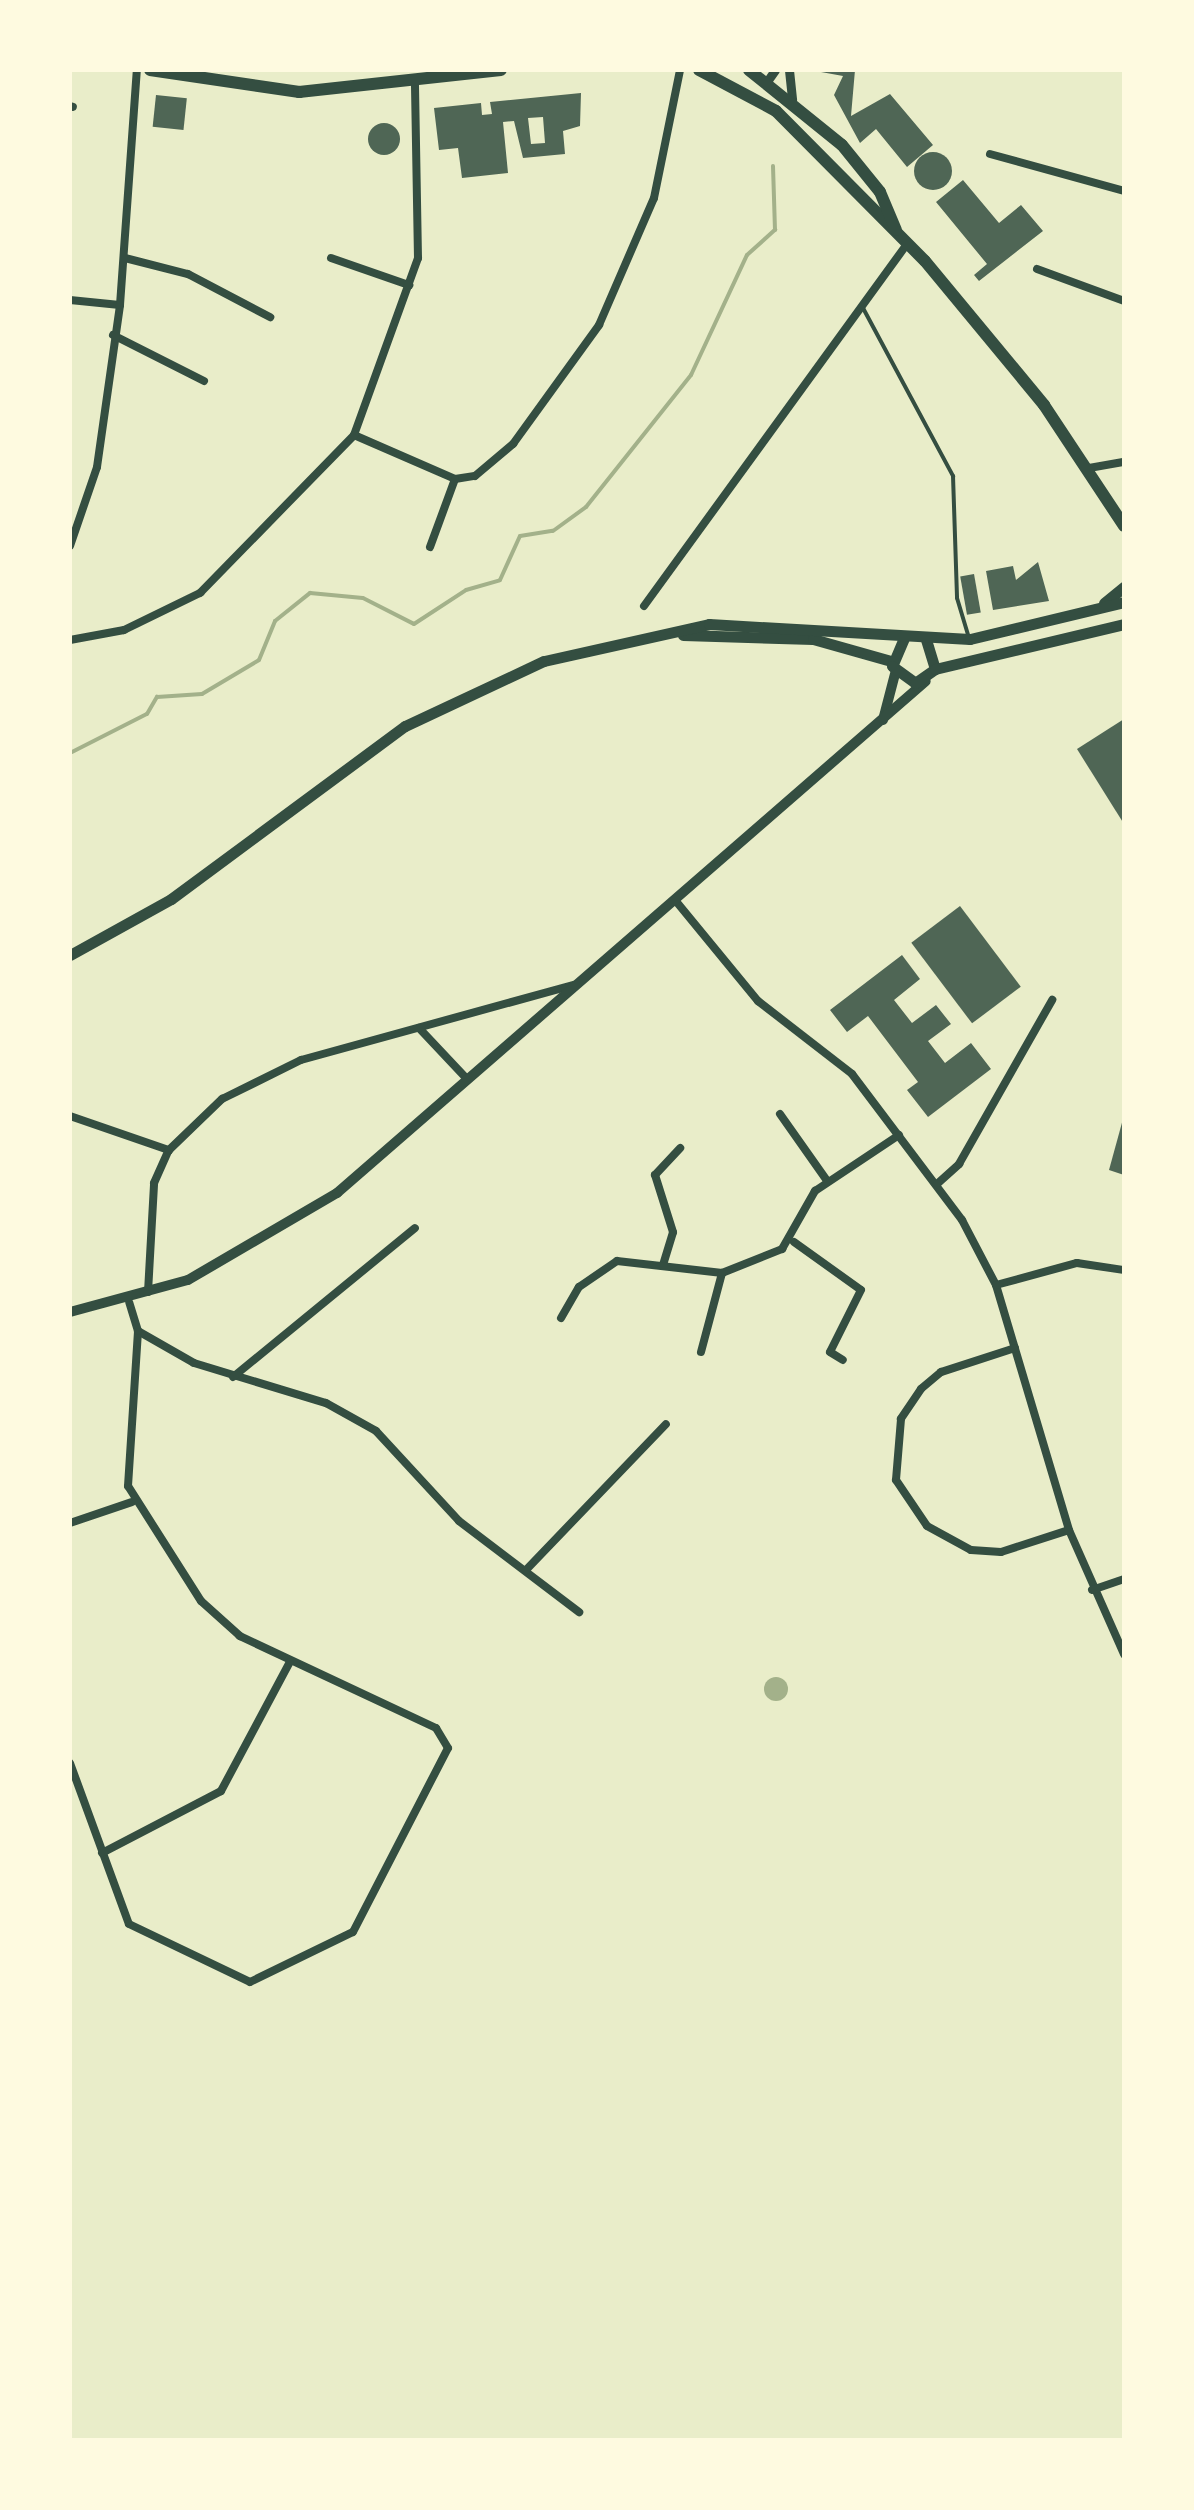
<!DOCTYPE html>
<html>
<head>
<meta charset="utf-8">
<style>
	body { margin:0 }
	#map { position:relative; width:1194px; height:2510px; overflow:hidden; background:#e9edc9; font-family:"PT Sans Narrow",sans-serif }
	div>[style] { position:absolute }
	.water>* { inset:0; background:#a3b18a }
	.round { border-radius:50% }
	.stream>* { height:4px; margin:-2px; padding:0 2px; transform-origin:2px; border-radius:2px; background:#a3b18a }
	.building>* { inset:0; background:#4f6655; transform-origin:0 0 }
	.service>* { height:4px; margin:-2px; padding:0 2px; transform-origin:2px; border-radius:2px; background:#344e41 }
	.minor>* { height:8px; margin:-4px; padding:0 4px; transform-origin:4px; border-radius:4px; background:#344e41 }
	.tertiary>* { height:9px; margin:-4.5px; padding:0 4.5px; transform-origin:4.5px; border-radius:4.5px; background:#344e41 }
	.secondary>* { height:10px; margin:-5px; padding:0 5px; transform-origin:5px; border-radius:5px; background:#344e41 }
	.primary>* { height:11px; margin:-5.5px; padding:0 5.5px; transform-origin:5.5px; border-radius:5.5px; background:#344e41 }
	.trunk>* { height:12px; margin:-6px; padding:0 6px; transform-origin:6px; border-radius:6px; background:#344e41 }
	span { translate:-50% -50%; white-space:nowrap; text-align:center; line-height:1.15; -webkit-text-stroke:8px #fefae0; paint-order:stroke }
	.frame { position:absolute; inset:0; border:72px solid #fefae0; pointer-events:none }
</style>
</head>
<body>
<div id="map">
	<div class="water">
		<i class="round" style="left:764px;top:1677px;width:24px;height:24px"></i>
	</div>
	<div class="stream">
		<i style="left:70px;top:753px;width:86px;rotate:-26.9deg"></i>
		<i style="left:147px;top:714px;width:20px;rotate:-60deg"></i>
		<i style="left:157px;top:697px;width:45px;rotate:-3.8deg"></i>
		<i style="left:202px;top:694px;width:66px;rotate:-30.8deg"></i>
		<i style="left:259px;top:660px;width:42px;rotate:-67.7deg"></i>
		<i style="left:275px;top:621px;width:45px;rotate:-38.7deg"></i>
		<i style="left:310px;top:593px;width:53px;rotate:5.4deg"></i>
		<i style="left:363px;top:598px;width:57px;rotate:27deg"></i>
		<i style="left:414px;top:624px;width:62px;rotate:-33.2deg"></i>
		<i style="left:466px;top:590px;width:35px;rotate:-16deg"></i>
		<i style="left:500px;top:580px;width:48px;rotate:-65.6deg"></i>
		<i style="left:520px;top:536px;width:33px;rotate:-9deg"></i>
		<i style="left:553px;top:531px;width:41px;rotate:-36deg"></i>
		<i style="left:586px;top:507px;width:169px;rotate:-51.5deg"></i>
		<i style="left:691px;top:375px;width:132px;rotate:-65deg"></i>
		<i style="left:747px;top:255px;width:38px;rotate:-42deg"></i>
		<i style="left:775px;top:230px;width:64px;rotate:-91.8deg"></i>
	</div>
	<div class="building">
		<i style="clip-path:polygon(810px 70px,855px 70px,851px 116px,890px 94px,933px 145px,907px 167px,876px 129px,860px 143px,834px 95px,843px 76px)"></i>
		<i style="clip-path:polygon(evenodd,581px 93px,580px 126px,563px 131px,565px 154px,523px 158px,514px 121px,503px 122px,508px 173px,462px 178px,458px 148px,439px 150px,434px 108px,481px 103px,482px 115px,492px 114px,490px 102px,581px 93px,543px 117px,545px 143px,531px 144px,528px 118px,543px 117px)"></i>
		<i style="left:156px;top:95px;width:31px;height:32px;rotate:6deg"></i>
		<i class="round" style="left:368px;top:123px;width:32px;height:32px"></i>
		<i class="round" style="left:914px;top:152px;width:38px;height:38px"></i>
		<i style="clip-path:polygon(963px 180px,999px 223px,1021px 205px,1043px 231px,979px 281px,974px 275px,987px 264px,936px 202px)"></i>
		<i style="clip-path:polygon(1038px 562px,1049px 601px,993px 610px,986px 571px,1013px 566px,1016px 580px)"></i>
		<i style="left:974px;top:574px;width:39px;height:14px;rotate:80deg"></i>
		<i style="clip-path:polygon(1124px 719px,1124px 824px,1077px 749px)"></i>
		<i style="left:960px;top:906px;width:101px;height:61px;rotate:53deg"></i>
		<i style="clip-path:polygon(902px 955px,920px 979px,894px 1000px,912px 1023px,936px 1005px,951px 1024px,928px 1041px,945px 1063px,971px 1043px,991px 1069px,928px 1117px,907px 1090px,918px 1082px,868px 1016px,847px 1032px,830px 1010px)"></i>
		<i style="clip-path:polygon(1123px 1119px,1124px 1119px,1124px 1175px,1109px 1170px)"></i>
	</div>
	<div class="service">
		<i style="left:863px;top:308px;width:191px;rotate:61.8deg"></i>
		<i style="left:953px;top:476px;width:122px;rotate:88.1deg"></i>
		<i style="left:957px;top:598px;width:42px;rotate:73.3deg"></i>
	</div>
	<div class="minor">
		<i style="left:70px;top:106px;width:3px;rotate:18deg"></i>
		<i style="left:990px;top:154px;width:139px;rotate:15.4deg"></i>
		<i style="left:125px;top:258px;width:65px;rotate:14.3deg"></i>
		<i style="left:188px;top:274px;width:93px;rotate:27.7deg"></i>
		<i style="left:331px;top:258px;width:83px;rotate:19.1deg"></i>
		<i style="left:1037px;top:269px;width:93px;rotate:20.2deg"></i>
		<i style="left:70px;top:300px;width:50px;rotate:5.7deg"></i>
		<i style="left:113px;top:335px;width:102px;rotate:26.8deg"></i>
		<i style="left:354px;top:435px;width:110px;rotate:23.5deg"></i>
		<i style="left:455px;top:479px;width:20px;rotate:-9deg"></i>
		<i style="left:475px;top:476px;width:50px;rotate:-40.1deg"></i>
		<i style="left:513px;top:444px;width:147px;rotate:-54.1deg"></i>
		<i style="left:599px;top:325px;width:138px;rotate:-66.6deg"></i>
		<i style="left:654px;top:198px;width:131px;rotate:-78.5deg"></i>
		<i style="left:354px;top:435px;width:188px;rotate:-70.1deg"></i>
		<i style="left:418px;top:258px;width:178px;rotate:-91deg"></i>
		<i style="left:1089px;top:468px;width:36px;rotate:-10deg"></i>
		<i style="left:70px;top:546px;width:83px;rotate:-71.1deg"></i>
		<i style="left:97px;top:467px;width:164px;rotate:-81.9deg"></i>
		<i style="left:120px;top:305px;width:236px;rotate:-85.9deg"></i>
		<i style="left:430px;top:547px;width:72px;rotate:-69.8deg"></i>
		<i style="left:644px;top:606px;width:449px;rotate:-54deg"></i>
		<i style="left:70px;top:640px;width:55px;rotate:-10.5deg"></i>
		<i style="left:124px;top:630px;width:85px;rotate:-26deg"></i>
		<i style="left:200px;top:593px;width:221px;rotate:-45.7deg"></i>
		<i style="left:675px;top:900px;width:131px;rotate:50.6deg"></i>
		<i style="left:758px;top:1001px;width:119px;rotate:37.8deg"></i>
		<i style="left:852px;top:1074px;width:183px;rotate:53deg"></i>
		<i style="left:962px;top:1220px;width:73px;rotate:62.4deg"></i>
		<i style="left:996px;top:1285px;width:256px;rotate:73.4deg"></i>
		<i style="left:1069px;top:1530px;width:136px;rotate:66.1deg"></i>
		<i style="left:419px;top:1028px;width:71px;rotate:46.7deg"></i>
		<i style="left:780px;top:1114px;width:83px;rotate:54.8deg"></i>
		<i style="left:70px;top:1116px;width:105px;rotate:19deg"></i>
		<i style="left:937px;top:1184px;width:30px;rotate:-42deg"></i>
		<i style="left:959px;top:1164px;width:189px;rotate:-60.4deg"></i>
		<i style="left:794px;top:1242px;width:82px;rotate:35.6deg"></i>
		<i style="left:861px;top:1290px;width:69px;rotate:116.6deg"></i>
		<i style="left:830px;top:1352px;width:15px;rotate:32deg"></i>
		<i style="left:663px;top:1265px;width:34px;rotate:-73deg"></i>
		<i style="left:673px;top:1232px;width:60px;rotate:-107.5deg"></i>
		<i style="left:655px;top:1175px;width:37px;rotate:-47deg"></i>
		<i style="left:996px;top:1285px;width:84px;rotate:-15.2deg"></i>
		<i style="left:1077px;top:1263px;width:48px;rotate:8.5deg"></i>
		<i style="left:148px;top:1292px;width:109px;rotate:-86.8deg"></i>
		<i style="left:154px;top:1183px;width:36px;rotate:-66deg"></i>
		<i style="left:169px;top:1150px;width:74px;rotate:-43.9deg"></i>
		<i style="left:222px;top:1099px;width:88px;rotate:-26.3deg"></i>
		<i style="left:301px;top:1060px;width:283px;rotate:-15.4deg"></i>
		<i style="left:561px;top:1318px;width:36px;rotate:-60deg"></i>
		<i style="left:579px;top:1287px;width:46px;rotate:-34.4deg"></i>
		<i style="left:617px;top:1261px;width:106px;rotate:6.5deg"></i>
		<i style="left:722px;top:1273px;width:65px;rotate:-21.8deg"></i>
		<i style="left:782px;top:1249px;width:67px;rotate:-60.4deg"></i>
		<i style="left:815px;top:1191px;width:101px;rotate:-33.7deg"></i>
		<i style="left:138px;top:1331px;width:64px;rotate:29.7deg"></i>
		<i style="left:194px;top:1363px;width:138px;rotate:16.9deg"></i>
		<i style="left:326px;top:1403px;width:57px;rotate:29.2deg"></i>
		<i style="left:376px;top:1431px;width:122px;rotate:47.3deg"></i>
		<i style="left:459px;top:1521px;width:151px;rotate:37.2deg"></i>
		<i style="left:1015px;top:1348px;width:78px;rotate:162deg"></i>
		<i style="left:941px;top:1372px;width:26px;rotate:140deg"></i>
		<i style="left:921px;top:1389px;width:36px;rotate:124deg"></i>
		<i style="left:901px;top:1419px;width:61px;rotate:94.7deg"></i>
		<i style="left:896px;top:1480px;width:55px;rotate:56deg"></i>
		<i style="left:927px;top:1526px;width:50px;rotate:28.6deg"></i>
		<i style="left:971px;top:1550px;width:30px;rotate:4deg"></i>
		<i style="left:1001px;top:1552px;width:71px;rotate:-17.9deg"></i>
		<i style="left:701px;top:1352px;width:82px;rotate:-75.1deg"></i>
		<i style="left:233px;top:1377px;width:235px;rotate:-39.3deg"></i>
		<i style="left:70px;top:1523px;width:65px;rotate:-18.7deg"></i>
		<i style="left:526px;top:1570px;width:202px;rotate:-46.2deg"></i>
		<i style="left:1092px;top:1590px;width:34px;rotate:-19deg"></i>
		<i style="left:70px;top:1763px;width:171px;rotate:69.9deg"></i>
		<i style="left:129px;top:1924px;width:134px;rotate:25.6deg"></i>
		<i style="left:250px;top:1982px;width:114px;rotate:-25.9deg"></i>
		<i style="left:353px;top:1932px;width:207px;rotate:-62.7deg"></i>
		<i style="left:448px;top:1748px;width:23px;rotate:-121deg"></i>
		<i style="left:436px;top:1728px;width:217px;rotate:-154.9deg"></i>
		<i style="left:240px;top:1636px;width:52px;rotate:-138.1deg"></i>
		<i style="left:201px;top:1601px;width:136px;rotate:-122.4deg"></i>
		<i style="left:128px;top:1486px;width:155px;rotate:-86.3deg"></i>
		<i style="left:138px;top:1331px;width:30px;rotate:-107deg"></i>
		<i style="left:102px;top:1853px;width:134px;rotate:-27.5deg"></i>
		<i style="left:221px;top:1791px;width:146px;rotate:-61.9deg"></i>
	</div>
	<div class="tertiary">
		<i style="left:789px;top:70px;width:30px;rotate:84deg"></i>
		<i style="left:768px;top:80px;width:12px;rotate:-55deg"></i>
	</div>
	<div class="secondary">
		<i style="left:883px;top:720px;width:48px;rotate:-75.4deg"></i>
		<i style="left:70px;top:1312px;width:122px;rotate:-15.2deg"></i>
		<i style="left:188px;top:1280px;width:173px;rotate:-30.3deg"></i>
		<i style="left:337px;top:1193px;width:780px;rotate:-41deg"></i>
	</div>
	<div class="primary">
		<i style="left:1104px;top:603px;width:26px;rotate:-39deg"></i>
		<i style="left:683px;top:635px;width:130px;rotate:1.8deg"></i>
		<i style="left:813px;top:639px;width:81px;rotate:15.8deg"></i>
		<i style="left:904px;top:638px;width:30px;rotate:113deg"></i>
		<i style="left:892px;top:666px;width:29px;rotate:36deg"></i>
		<i style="left:915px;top:683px;width:24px;rotate:-35deg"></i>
		<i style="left:935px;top:669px;width:31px;rotate:-107deg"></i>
		<i style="left:935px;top:669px;width:194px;rotate:-13.4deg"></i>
		<i style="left:70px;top:955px;width:115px;rotate:-29deg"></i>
		<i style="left:171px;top:899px;width:291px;rotate:-36.5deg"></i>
		<i style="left:405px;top:726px;width:153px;rotate:-25.1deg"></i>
		<i style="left:544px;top:661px;width:169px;rotate:-12.6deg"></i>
		<i style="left:709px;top:624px;width:261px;rotate:3.3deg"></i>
		<i style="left:970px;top:639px;width:158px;rotate:-13.5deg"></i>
	</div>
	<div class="trunk">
		<i style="left:150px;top:70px;width:151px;rotate:8.4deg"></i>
		<i style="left:299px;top:92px;width:203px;rotate:-6.2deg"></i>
		<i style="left:699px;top:70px;width:87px;rotate:28deg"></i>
		<i style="left:776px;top:111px;width:211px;rotate:45.2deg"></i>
		<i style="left:925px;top:261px;width:187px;rotate:50.4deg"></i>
		<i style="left:1044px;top:405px;width:145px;rotate:56.5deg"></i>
		<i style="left:749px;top:70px;width:119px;rotate:38.9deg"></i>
		<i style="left:842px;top:145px;width:60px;rotate:51deg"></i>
		<i style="left:880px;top:192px;width:41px;rotate:67.2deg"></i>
	</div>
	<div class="frame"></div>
</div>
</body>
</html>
